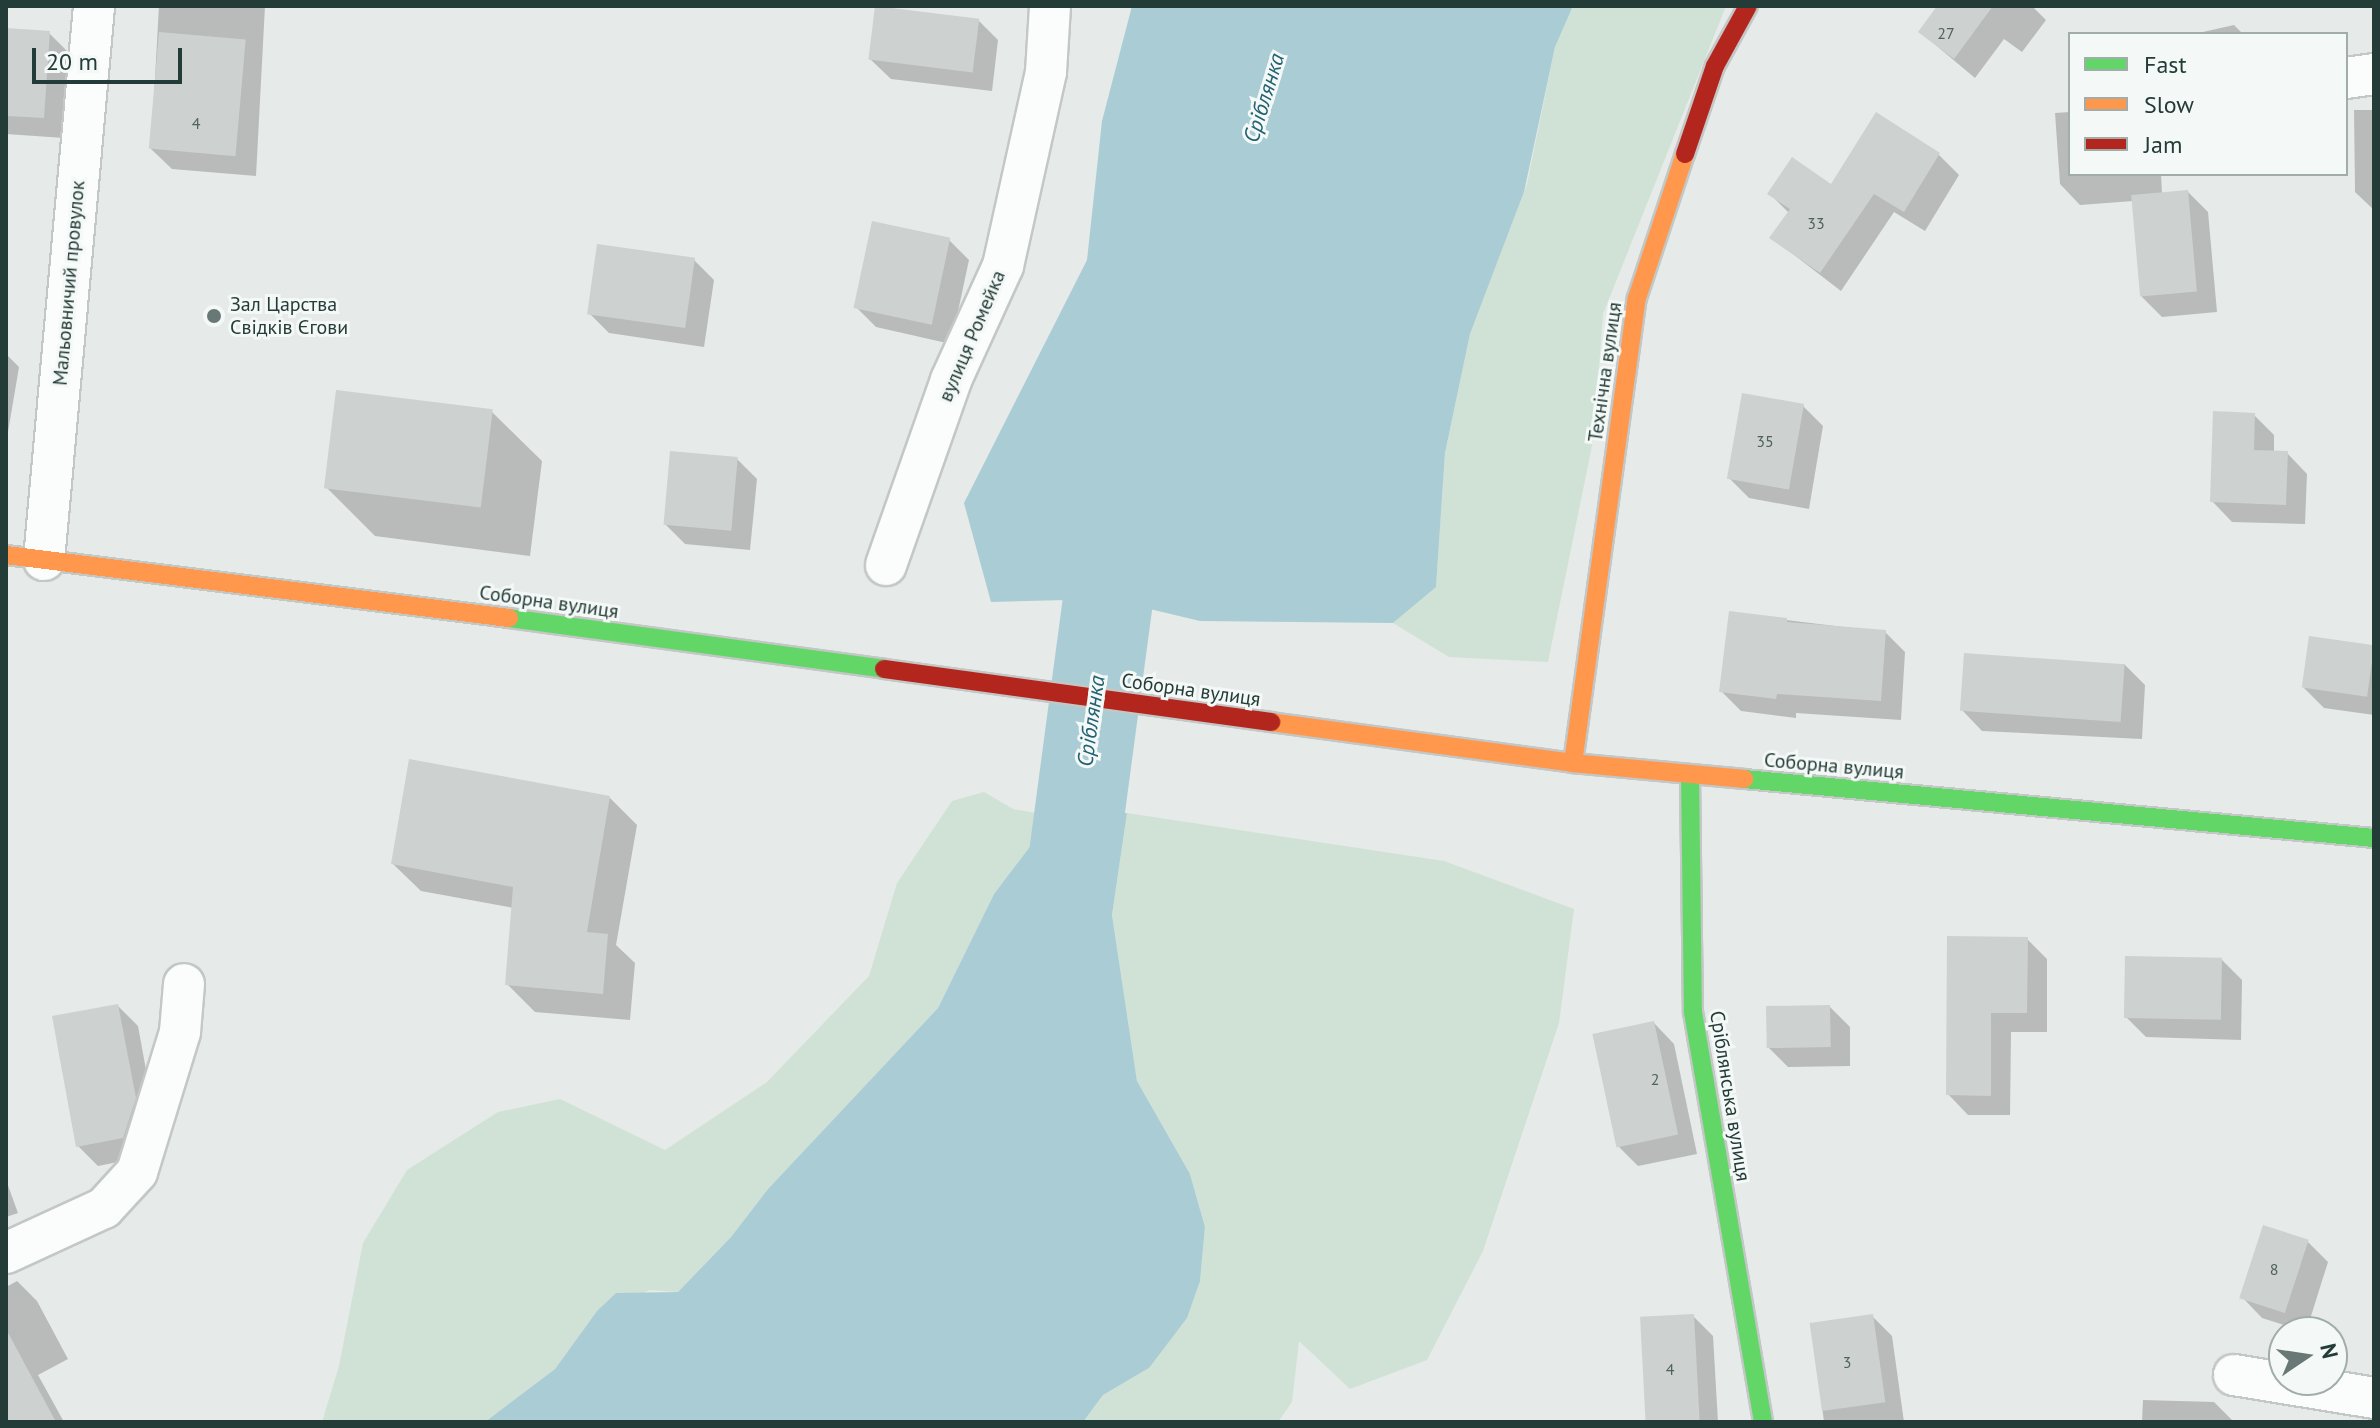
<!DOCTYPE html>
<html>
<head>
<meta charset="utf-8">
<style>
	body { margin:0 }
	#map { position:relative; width:2380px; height:1428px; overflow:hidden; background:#e6eae8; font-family:"PT Sans",sans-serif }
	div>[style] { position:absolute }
	.green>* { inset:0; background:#d0e2d6 }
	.water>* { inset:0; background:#aacdd5 }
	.shadow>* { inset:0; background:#0003 }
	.river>* { height:90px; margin:-45px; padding:0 45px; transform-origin:45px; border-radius:45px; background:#aacdd5 }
	.building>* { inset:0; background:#cdd1d0; transform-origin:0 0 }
	.roads { filter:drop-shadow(2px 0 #c3c7c5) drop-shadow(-2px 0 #c3c7c5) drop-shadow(0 2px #c3c7c5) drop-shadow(0 -2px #c3c7c5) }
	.street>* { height:40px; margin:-20px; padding:0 20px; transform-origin:20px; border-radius:20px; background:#fbfcfc }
	.fast>* { height:18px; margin:-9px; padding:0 9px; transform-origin:9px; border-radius:9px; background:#63d668 }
	.slow>* { height:18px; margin:-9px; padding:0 9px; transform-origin:9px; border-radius:9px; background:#ff974d }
	.jam>* { height:18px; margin:-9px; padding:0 9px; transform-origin:9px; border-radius:9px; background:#b3261e }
	.dots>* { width:22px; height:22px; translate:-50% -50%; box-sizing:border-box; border:4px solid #f4f9f7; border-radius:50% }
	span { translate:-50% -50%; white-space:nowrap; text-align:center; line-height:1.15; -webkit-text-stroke:6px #f4f9f7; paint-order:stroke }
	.number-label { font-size:16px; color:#4f625e }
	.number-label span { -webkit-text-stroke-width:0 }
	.street-label { font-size:20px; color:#243c37 }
	.poi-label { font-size:20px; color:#243c37 }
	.left { translate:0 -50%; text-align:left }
	.water-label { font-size:22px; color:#236274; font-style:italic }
	.frame { position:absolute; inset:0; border:8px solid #243c37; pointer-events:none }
	.legend { position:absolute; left:2068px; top:32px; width:280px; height:144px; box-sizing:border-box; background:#f4f9f7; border:2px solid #a1adaa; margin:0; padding:10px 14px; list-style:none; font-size:24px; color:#243c37 }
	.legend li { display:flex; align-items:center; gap:16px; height:40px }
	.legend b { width:40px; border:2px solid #a1adaa }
	.north { position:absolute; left:2268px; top:1316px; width:80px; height:80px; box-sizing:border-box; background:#f4f9f7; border:2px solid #a1adaa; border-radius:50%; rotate:77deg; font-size:22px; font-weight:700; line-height:32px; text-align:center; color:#243c37 }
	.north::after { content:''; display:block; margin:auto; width:28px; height:36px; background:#687975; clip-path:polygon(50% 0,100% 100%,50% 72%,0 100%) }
	.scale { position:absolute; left:32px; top:48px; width:150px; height:36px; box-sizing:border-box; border:4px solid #243c37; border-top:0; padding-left:10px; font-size:24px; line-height:28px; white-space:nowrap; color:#243c37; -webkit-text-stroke:6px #f4f9f7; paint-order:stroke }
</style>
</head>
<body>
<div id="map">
	<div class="green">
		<i style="clip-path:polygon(1573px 6px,1726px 6px,1603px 314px,1594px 436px,1548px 662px,1449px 657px,1393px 623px,1436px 586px,1445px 453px,1470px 334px,1527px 184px,1555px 47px)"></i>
		<i style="clip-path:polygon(984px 792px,1013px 809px,1053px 816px,994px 894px,938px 1008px,768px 1189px,731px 1237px,678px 1292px,650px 1290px,597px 1311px,555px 1369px,485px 1422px,322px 1422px,339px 1366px,363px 1243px,407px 1170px,498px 1112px,560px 1099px,665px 1150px,767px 1082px,869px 976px,897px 883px,952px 801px)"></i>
		<i style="clip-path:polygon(1127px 813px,1444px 861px,1574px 909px,1559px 1023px,1483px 1251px,1427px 1360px,1350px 1389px,1299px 1341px,1292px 1402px,1278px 1422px,1083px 1422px,1103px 1395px,1149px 1368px,1200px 1281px,1205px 1227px,1190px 1174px,1137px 1081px,1112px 915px)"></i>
	</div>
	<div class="water">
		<i style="clip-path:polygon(1132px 6px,1573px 6px,1555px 47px,1524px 192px,1470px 334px,1445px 453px,1436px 587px,1393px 623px,1200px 621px,1108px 599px,991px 602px,964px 503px,1087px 260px,1102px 121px)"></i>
		<i style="clip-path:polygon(1127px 813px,1112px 915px,1137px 1081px,1190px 1174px,1205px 1227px,1200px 1281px,1187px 1318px,1149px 1368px,1103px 1395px,1083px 1422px,485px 1422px,555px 1369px,597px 1311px,616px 1293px,678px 1292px,731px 1237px,768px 1189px,938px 1008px,994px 894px,1053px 816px)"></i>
	</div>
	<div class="shadow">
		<i style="clip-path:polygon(159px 6px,265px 6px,256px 176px,172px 169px,151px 149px)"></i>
		<i style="clip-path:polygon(1939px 6px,2032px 6px,2046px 20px,2022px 52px,2004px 39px,1975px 78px,1920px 32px)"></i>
		<i style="clip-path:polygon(978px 20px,998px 40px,992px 91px,891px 79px,870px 59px)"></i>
		<i style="clip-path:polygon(2234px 25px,2243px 34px,2194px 34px)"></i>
		<i style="clip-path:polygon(6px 30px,49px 33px,69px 53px,64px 138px,6px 134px)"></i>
		<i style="clip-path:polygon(2354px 110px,2374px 110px,2374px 210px,2355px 192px)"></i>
		<i style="clip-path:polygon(2070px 112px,2070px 174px,2161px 174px,2162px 194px,2188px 192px,2208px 212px,2217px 312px,2162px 317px,2142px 297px,2133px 201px,2080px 205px,2060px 184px,2055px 113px)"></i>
		<i style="clip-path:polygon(1877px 115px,1939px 155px,1959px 175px,1925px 231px,1894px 212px,1841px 291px,1772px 238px,1789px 213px,1770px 194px,1832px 187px)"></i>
		<i style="clip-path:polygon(949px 240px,969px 260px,951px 344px,876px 327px,856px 307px)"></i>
		<i style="clip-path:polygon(694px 260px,714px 280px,704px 347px,609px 333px,589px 313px)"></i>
		<i style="clip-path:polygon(6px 354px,19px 367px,8px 432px,6px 432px)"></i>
		<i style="clip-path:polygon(1803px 406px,1823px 426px,1809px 509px,1749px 498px,1729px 478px)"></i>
		<i style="clip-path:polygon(492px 412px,542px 461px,530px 556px,375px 536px,326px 487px)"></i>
		<i style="clip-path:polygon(2254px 415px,2274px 435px,2274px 453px,2287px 453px,2307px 474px,2305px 524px,2232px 522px,2212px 501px)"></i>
		<i style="clip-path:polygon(737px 459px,757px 479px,750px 550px,685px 544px,665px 524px)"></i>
		<i style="clip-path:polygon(1786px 620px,1885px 632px,1905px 652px,1901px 720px,1796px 713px,1796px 718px,1741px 711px,1721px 691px)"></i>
		<i style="clip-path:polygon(2374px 647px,2374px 715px,2324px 708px,2304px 688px)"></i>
		<i style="clip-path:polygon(2124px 664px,2145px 685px,2142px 739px,1982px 731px,1962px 710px)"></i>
		<i style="clip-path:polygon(610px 798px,637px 825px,616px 945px,635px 963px,630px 1020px,535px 1012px,507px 984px,514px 908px,421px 891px,393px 864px)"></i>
		<i style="clip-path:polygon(2027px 939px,2047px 959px,2047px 1032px,2011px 1032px,2010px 1115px,1968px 1115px,1948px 1094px)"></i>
		<i style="clip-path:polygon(2222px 960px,2242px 980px,2241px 1040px,2146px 1037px,2126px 1017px)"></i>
		<i style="clip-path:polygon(118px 1006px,138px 1026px,155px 1119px,143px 1157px,98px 1166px,78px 1146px)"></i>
		<i style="clip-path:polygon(1830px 1007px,1850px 1027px,1850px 1066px,1788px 1067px,1768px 1047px)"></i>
		<i style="clip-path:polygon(1654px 1023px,1674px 1044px,1697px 1154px,1638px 1166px,1618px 1146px)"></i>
		<i style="clip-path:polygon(6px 1180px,18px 1213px,6px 1217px)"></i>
		<i style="clip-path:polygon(2308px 1242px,2328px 1262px,2306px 1332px,2262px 1318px,2242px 1297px)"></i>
		<i style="clip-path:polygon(17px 1281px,37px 1301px,68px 1359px,38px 1375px,64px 1422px,6px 1422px,6px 1287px)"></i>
		<i style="clip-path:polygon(1693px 1316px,1713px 1336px,1718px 1422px,1647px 1422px)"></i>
		<i style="clip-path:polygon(1872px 1316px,1892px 1336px,1904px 1422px,1824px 1422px,1812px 1324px)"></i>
		<i style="clip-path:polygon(2143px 1400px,2214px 1402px,2234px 1422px,2142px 1422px)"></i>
	</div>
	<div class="river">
		<i style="left:1063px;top:937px;width:341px;rotate:-82.4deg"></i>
		<i style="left:1108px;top:599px;width:123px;rotate:-72deg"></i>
	</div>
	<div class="building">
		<i style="left:875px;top:6px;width:105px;height:54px;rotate:7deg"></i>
		<i style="clip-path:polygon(1937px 6px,1993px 6px,1954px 59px,1918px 32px)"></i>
		<i style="clip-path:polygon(6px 28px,50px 31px,44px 118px,6px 116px)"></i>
		<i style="left:159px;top:32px;width:87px;height:117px;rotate:5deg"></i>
		<i style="clip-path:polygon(1876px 112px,1940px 153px,1904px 212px,1874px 194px,1820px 273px,1769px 238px,1790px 209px,1767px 194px,1792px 157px,1831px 184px)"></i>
		<i style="left:2188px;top:190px;width:102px;height:57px;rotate:85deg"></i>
		<i style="left:872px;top:221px;width:80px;height:89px;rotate:12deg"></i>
		<i style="left:597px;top:244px;width:99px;height:71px;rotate:8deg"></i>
		<i style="left:336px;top:390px;width:158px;height:99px;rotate:7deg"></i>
		<i style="left:1742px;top:393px;width:63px;height:87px;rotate:10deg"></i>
		<i style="clip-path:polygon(2213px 411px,2255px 413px,2254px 450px,2288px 451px,2286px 505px,2210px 502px)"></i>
		<i style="left:670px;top:451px;width:68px;height:74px;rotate:5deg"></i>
		<i style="clip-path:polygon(1729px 611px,1787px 618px,1787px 622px,1886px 630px,1881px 701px,1777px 694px,1776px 699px,1719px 692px)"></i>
		<i style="left:2309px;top:636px;width:66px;height:52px;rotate:8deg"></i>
		<i style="left:1964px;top:653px;width:161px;height:58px;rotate:4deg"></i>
		<i style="clip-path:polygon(409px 759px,610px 796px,587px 932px,608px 934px,603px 994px,505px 985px,513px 887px,391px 864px)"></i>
		<i style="clip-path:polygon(1947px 936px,2028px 937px,2027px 1013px,1991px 1013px,1991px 1096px,1946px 1095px)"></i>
		<i style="left:2125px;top:956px;width:97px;height:62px;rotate:1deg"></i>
		<i style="clip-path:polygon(118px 1004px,136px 1098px,123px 1138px,76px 1147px,52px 1016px)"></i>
		<i style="left:1830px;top:1005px;width:42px;height:64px;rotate:89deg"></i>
		<i style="left:1654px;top:1021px;width:116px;height:63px;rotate:78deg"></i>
		<i style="left:2263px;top:1225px;width:48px;height:77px;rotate:18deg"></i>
		<i style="left:1694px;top:1314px;width:108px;height:54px;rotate:87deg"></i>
		<i style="left:1873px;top:1314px;width:89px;height:64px;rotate:82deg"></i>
		<i style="clip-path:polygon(6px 1329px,56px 1422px,6px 1422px)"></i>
	</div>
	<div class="roads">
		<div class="street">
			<i style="left:2346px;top:78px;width:28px;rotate:-8deg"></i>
			<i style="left:44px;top:560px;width:556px;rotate:-84.84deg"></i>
			<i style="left:886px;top:565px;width:196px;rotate:-70.6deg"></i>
			<i style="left:951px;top:380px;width:125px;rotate:-65.5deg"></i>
			<i style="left:1003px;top:266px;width:199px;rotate:-77.5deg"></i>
			<i style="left:1046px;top:72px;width:66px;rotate:-86.5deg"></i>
			<i style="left:6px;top:1253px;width:108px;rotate:-24.7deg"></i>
			<i style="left:104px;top:1208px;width:49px;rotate:-47.5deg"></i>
			<i style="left:137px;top:1172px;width:146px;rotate:-72.9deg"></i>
			<i style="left:180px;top:1032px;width:48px;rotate:-85.2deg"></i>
			<i style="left:2234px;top:1375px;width:142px;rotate:9.3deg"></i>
		</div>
		<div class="fast">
			<i style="left:509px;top:618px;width:378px;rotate:7.7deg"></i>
			<i style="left:1690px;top:774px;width:238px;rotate:89.3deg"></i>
			<i style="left:1693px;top:1012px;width:416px;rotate:80.3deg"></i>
			<i style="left:1744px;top:779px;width:633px;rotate:5.35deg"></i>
		</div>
		<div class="slow">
			<i style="left:6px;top:555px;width:507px;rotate:7.14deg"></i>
			<i style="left:1271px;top:722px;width:305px;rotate:7.7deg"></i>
			<i style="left:1573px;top:763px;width:172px;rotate:5.3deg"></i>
			<i style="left:1573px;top:763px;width:469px;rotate:-82.2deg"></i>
			<i style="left:1637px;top:298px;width:152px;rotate:-71.6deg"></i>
		</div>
		<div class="jam">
			<i style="left:1685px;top:154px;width:93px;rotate:-71.2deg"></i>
			<i style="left:1715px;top:66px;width:68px;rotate:-61.2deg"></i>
			<i style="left:884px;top:669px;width:391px;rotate:7.8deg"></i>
		</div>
	</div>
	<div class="dots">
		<i style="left:214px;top:316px;background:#687975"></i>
	</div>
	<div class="number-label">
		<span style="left:1946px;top:33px">27</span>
		<span style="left:196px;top:123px">4</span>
		<span style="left:1816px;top:223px">33</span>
		<span style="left:1765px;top:441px">35</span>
		<span style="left:1655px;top:1079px">2</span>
		<span style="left:2274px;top:1269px">8</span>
		<span style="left:1847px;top:1362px">3</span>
		<span style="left:1670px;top:1369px">4</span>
	</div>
	<div class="street-label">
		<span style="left:69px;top:283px;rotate:-85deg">Мальовничий провулок</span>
		<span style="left:972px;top:336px;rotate:-67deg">вулиця Ромейка</span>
		<span style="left:1605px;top:372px;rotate:-82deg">Технічна вулиця</span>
		<span style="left:549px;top:602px;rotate:8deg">Соборна вулиця</span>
		<span style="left:1191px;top:690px;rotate:8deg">Соборна вулиця</span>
		<span style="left:1834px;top:766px;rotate:5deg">Соборна вулиця</span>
		<span style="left:1730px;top:1096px;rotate:81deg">Сріблянська вулиця</span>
	</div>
	<div class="poi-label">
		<span class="left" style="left:230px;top:316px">Зал Царства<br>Свідків Єгови</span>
	</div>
	<div class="water-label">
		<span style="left:1264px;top:98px;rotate:-73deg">Сріблянка</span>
		<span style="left:1091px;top:721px;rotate:-82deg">Сріблянка</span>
	</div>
	<div class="frame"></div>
	<ul class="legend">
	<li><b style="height:10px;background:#63d668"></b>Fast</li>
	<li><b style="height:10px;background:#ff974d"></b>Slow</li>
	<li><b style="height:10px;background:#b3261e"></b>Jam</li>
	</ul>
	<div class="north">N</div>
	<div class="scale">20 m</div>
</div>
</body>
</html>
